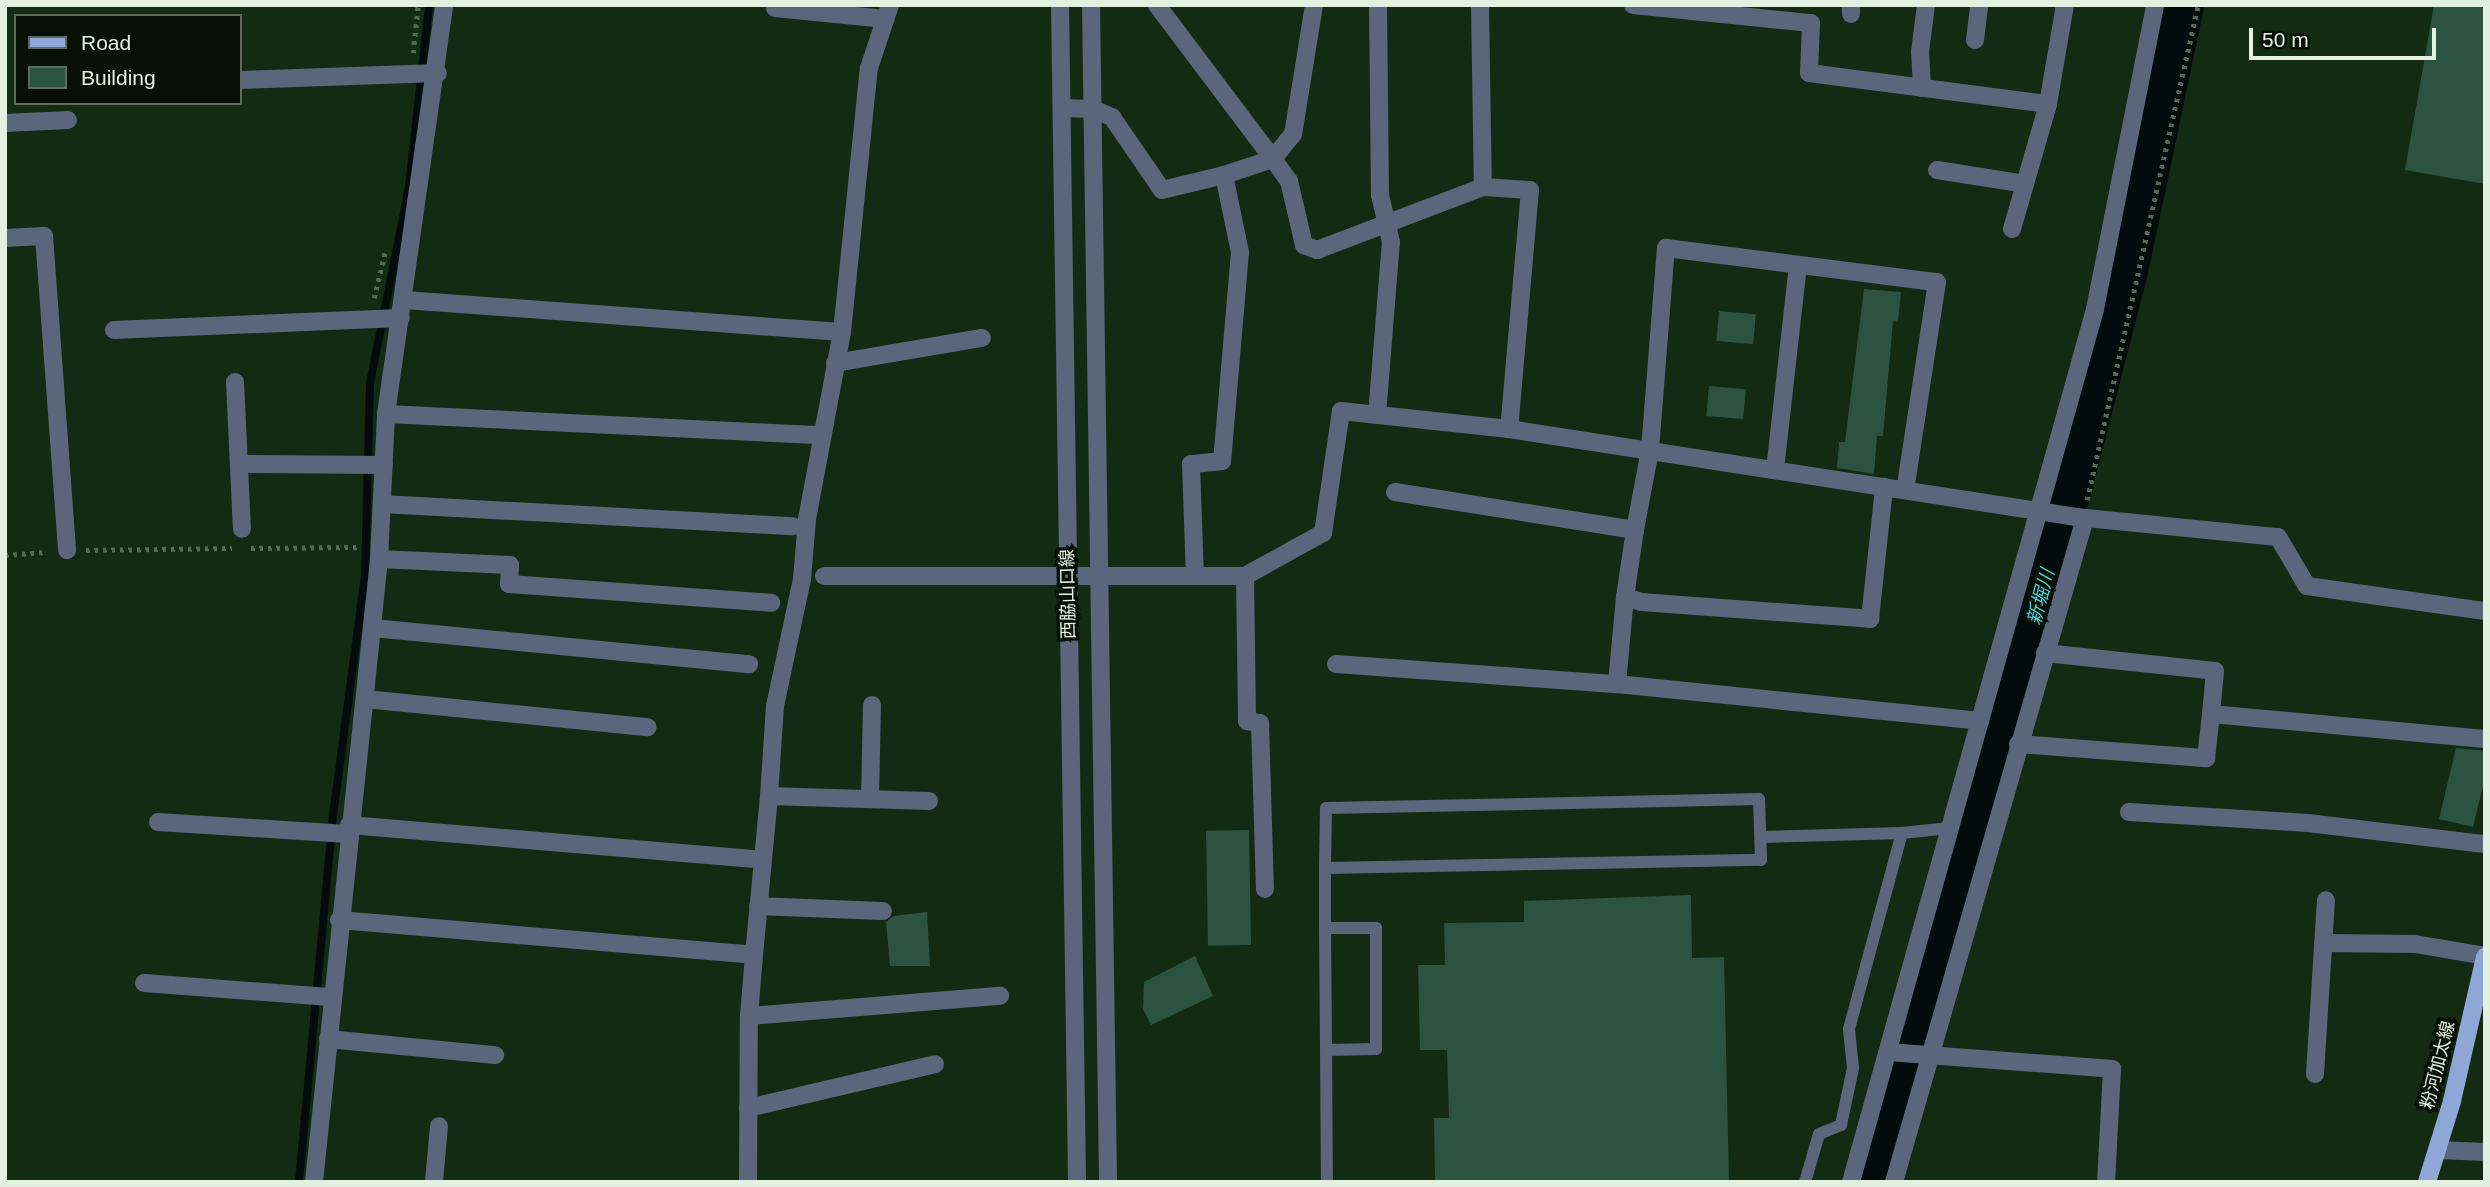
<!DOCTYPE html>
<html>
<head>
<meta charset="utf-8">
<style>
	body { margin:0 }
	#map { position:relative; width:2490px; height:1187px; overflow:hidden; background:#132b12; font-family:Arial,"Noto Sans JP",sans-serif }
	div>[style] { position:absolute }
	.stream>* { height:8px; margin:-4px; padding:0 4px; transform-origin:4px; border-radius:4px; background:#030c0d }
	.river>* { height:46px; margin:-23px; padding:0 23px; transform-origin:23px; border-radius:23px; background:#030c0d }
	.building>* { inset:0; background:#2c5240; transform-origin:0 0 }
	.path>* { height:4.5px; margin-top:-2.25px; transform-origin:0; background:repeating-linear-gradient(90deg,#546a53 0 3.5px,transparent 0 8.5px) }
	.service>* { height:12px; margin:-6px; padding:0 6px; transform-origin:6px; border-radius:6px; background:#5a667c }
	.minor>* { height:18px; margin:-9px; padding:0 9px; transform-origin:9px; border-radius:9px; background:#5a667c }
	.tertiary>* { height:18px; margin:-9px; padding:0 9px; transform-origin:9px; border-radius:9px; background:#5a667c }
	.primary>* { height:18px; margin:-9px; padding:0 9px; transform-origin:9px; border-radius:9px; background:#8ea7d6 }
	span { translate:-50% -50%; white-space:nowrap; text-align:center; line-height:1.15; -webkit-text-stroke:7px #071006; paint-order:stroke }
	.street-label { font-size:18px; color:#e1f0df }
	.water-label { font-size:19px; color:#4dd6e1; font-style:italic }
	.frame { position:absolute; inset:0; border:7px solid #e1f0df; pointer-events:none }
	.legend { position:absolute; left:14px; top:14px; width:228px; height:91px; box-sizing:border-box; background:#071006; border:2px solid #5e6a5d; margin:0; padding:9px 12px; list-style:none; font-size:21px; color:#e1f0df }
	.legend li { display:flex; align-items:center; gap:14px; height:35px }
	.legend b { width:35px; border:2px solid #5e6a5d }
	.scale { position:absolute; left:2249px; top:28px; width:187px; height:32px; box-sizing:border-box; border:4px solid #e1f0df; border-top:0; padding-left:9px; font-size:21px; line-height:24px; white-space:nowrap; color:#e1f0df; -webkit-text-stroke:5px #071006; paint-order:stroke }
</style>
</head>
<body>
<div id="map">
	<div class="stream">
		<i style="left:299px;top:1182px;width:376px;rotate:-84.7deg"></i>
		<i style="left:334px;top:808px;width:233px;rotate:-82.4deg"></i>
		<i style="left:365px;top:577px;width:194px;rotate:-88.5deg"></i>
		<i style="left:370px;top:383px;width:200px;rotate:-78.7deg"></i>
		<i style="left:409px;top:187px;width:183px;rotate:-83.7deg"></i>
	</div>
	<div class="river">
		<i style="left:1875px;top:1182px;width:621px;rotate:-74.22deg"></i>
		<i style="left:2044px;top:584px;width:323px;rotate:-75.5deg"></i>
		<i style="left:2125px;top:271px;width:272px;rotate:-78.1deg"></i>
	</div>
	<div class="building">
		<i style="clip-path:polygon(2434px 5px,2485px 5px,2485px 184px,2405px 170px)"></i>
		<i style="clip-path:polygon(1864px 289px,1901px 292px,1898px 322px,1893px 321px,1883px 436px,1877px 436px,1874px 474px,1837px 468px,1839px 442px,1845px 442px)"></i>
		<i style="left:1719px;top:311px;width:37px;height:30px;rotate:5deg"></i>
		<i style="left:1709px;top:386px;width:37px;height:30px;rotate:5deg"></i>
		<i style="clip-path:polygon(2456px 748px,2485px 751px,2485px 778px,2473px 827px,2439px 819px)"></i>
		<i style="left:1249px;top:830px;width:115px;height:43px;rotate:89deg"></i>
		<i style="clip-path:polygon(1691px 895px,1692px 958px,1724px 957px,1729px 1182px,1435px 1182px,1434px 1118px,1449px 1118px,1447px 1050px,1420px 1050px,1418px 965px,1445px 965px,1444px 923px,1524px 922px,1524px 901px)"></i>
		<i style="clip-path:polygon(927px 912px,930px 966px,890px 966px,886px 922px,893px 916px)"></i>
		<i style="clip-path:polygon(1195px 956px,1213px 996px,1151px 1025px,1143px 1009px,1144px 982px)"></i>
	</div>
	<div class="path">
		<i style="left:413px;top:53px;width:48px;rotate:-84.1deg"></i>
		<i style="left:374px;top:298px;width:47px;rotate:-76.6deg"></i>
		<i style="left:2087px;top:500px;width:507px;rotate:-77.36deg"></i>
		<i style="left:251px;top:548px;width:110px;rotate:-0.5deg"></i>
		<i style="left:86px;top:550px;width:146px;rotate:-0.8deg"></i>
		<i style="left:5px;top:555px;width:41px;rotate:-4.2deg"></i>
	</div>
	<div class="service">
		<i style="left:1761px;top:837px;width:141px;rotate:-1.6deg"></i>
		<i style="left:1325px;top:868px;width:436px;rotate:-1.1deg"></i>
		<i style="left:1761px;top:860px;width:61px;rotate:-91.9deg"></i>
		<i style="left:1759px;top:799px;width:433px;rotate:178.8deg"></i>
		<i style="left:1326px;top:808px;width:60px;rotate:91deg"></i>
		<i style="left:1325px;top:868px;width:60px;rotate:90deg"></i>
		<i style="left:1325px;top:928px;width:122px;rotate:89.5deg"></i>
		<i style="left:1326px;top:1050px;width:132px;rotate:89.6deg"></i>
		<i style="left:1325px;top:928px;width:51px"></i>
		<i style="left:1376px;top:928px;width:121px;rotate:90deg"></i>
		<i style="left:1376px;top:1049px;width:50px;rotate:178.9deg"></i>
		<i style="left:1805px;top:1182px;width:50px;rotate:-73.7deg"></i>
		<i style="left:1819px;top:1134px;width:24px;rotate:-22deg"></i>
		<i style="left:1841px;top:1125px;width:58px;rotate:-78.1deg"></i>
		<i style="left:1853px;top:1068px;width:39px;rotate:-96deg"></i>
		<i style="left:1849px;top:1029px;width:203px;rotate:-74.9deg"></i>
		<i style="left:1902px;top:833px;width:48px;rotate:-5.9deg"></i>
	</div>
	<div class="minor">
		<i style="left:1157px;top:5px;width:193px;rotate:53deg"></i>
		<i style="left:1273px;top:159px;width:52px;rotate:161.9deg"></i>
		<i style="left:1314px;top:5px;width:131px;rotate:99.2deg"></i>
		<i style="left:1293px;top:134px;width:32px;rotate:129deg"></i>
		<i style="left:1273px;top:159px;width:27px;rotate:54deg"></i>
		<i style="left:1289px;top:181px;width:66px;rotate:76.8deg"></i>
		<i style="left:1304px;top:245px;width:14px;rotate:21deg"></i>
		<i style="left:1317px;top:250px;width:178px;rotate:-20.8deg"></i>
		<i style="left:1483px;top:187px;width:47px;rotate:3.7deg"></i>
		<i style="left:1530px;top:190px;width:240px;rotate:95deg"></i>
		<i style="left:1480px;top:5px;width:182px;rotate:89.1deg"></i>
		<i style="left:1633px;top:5px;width:179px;rotate:5.8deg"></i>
		<i style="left:1811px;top:23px;width:50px;rotate:92.3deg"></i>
		<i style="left:1809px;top:73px;width:241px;rotate:7.4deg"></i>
		<i style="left:2048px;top:104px;width:100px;rotate:-80.3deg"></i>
		<i style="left:775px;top:8px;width:111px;rotate:5.7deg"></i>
		<i style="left:1851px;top:14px;width:9px;rotate:-90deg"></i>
		<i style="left:1975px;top:40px;width:35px;rotate:-83deg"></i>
		<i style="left:240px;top:80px;width:198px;rotate:-2deg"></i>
		<i style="left:1922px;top:88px;width:36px;rotate:-93deg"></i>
		<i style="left:1920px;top:52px;width:47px;rotate:-82.7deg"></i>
		<i style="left:1063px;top:108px;width:30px;rotate:2deg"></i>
		<i style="left:1093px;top:109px;width:21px;rotate:23deg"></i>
		<i style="left:1112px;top:117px;width:88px;rotate:55.6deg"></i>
		<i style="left:1162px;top:190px;width:64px;rotate:-13.6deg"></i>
		<i style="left:1224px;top:175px;width:79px;rotate:78.3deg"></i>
		<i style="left:1240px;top:252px;width:210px;rotate:94.9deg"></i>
		<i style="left:1222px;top:461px;width:31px;rotate:174deg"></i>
		<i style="left:1191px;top:464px;width:112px;rotate:88deg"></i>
		<i style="left:5px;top:123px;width:63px;rotate:-2.7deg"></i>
		<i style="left:1937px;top:170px;width:89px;rotate:9deg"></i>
		<i style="left:2012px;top:229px;width:130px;rotate:-73.9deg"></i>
		<i style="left:5px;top:238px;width:39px;rotate:-3deg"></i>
		<i style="left:44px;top:236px;width:315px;rotate:85.8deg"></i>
		<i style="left:405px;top:300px;width:438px;rotate:4.2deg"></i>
		<i style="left:114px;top:330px;width:287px;rotate:-2.4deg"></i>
		<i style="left:835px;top:363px;width:149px;rotate:-9.7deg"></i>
		<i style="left:235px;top:382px;width:147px;rotate:87.3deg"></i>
		<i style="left:386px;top:414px;width:436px;rotate:2.8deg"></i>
		<i style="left:1377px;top:415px;width:174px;rotate:-85.4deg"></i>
		<i style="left:1391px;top:242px;width:48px;rotate:-103.2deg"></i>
		<i style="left:1380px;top:195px;width:190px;rotate:-90.6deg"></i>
		<i style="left:239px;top:464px;width:145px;rotate:0.4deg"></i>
		<i style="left:1775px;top:470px;width:206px;rotate:-83.6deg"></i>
		<i style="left:1395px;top:492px;width:243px;rotate:9deg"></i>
		<i style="left:1635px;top:530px;width:68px;rotate:98.5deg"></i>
		<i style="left:1625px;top:597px;width:17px;rotate:17deg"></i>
		<i style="left:1641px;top:602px;width:230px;rotate:4.2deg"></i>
		<i style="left:1870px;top:619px;width:133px;rotate:-83.9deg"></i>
		<i style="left:382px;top:504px;width:411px;rotate:3.1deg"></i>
		<i style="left:1635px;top:530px;width:81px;rotate:-79.4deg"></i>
		<i style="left:1650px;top:450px;width:203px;rotate:-85.5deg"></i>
		<i style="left:1666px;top:248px;width:273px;rotate:7.2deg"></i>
		<i style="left:1937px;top:282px;width:210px;rotate:98.7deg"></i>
		<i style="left:379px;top:559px;width:131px;rotate:2.6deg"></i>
		<i style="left:510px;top:565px;width:19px;rotate:93deg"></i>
		<i style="left:509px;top:584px;width:263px;rotate:4.1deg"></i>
		<i style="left:824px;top:576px;width:421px"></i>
		<i style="left:1245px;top:576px;width:89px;rotate:-28.9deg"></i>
		<i style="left:1323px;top:533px;width:123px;rotate:-81.6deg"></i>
		<i style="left:1341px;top:411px;width:169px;rotate:6.1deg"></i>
		<i style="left:1509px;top:429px;width:574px;rotate:8.82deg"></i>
		<i style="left:2076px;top:517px;width:203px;rotate:5.7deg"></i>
		<i style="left:2278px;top:537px;width:57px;rotate:59.4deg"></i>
		<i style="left:2307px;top:586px;width:180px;rotate:8deg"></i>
		<i style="left:1245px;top:576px;width:145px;rotate:89.2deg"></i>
		<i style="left:1247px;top:721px;width:13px;rotate:9deg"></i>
		<i style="left:1260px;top:723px;width:166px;rotate:88.3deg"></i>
		<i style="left:1625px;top:597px;width:87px;rotate:95.3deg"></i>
		<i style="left:1617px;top:684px;width:365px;rotate:5.8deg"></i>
		<i style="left:373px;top:628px;width:378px;rotate:5.5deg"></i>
		<i style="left:2045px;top:653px;width:171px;rotate:6deg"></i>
		<i style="left:2215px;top:671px;width:43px;rotate:95.3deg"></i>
		<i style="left:1336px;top:664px;width:282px;rotate:4.1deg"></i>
		<i style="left:365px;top:699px;width:284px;rotate:5.7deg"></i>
		<i style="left:2018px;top:744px;width:189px;rotate:4.3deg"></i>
		<i style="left:2206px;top:758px;width:44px;rotate:-83.5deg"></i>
		<i style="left:2211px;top:714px;width:275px;rotate:5.2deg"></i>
		<i style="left:769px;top:796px;width:90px;rotate:-86.2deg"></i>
		<i style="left:775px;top:706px;width:130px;rotate:-78deg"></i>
		<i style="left:802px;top:579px;width:60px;rotate:-85.2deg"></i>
		<i style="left:807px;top:519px;width:190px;rotate:-79.4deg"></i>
		<i style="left:842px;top:332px;width:265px;rotate:-84.2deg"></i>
		<i style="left:869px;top:68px;width:66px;rotate:-71.6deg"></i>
		<i style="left:870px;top:799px;width:94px;rotate:-88.8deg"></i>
		<i style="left:2129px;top:812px;width:179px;rotate:3.5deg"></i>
		<i style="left:2308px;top:823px;width:178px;rotate:6.8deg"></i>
		<i style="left:158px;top:822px;width:190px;rotate:3.6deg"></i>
		<i style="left:349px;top:825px;width:414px;rotate:4.8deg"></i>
		<i style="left:758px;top:906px;width:125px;rotate:2.3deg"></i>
		<i style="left:339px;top:920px;width:416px;rotate:4.8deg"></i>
		<i style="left:754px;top:955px;width:61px;rotate:94.7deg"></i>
		<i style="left:2323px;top:943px;width:92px;rotate:0.6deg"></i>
		<i style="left:2415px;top:944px;width:71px;rotate:9.7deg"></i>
		<i style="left:754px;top:955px;width:160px;rotate:-84.6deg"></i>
		<i style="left:769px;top:796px;width:160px;rotate:1.8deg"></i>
		<i style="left:144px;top:983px;width:189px;rotate:4.3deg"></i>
		<i style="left:328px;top:1039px;width:168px;rotate:5.5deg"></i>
		<i style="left:1888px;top:1052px;width:225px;rotate:4.3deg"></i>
		<i style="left:2112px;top:1069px;width:113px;rotate:93deg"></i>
		<i style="left:2315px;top:1074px;width:174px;rotate:-86.4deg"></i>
		<i style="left:748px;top:1108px;width:192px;rotate:-13.2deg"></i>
		<i style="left:2437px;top:1150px;width:48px;rotate:2.4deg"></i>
		<i style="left:314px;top:1182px;width:626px;rotate:-84.04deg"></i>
		<i style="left:379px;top:559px;width:145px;rotate:-87.2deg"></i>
		<i style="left:386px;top:414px;width:413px;rotate:-81.9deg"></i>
		<i style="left:434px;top:1182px;width:56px;rotate:-84.9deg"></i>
		<i style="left:748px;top:1182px;width:166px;rotate:-89.7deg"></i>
		<i style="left:749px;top:1016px;width:252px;rotate:-4.6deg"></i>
		<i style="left:1851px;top:1182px;width:906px;rotate:-74.38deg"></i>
		<i style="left:2095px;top:309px;width:310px;rotate:-78.8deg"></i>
		<i style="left:1894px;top:1182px;width:691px;rotate:-73.95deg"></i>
	</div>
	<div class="tertiary">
		<i style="left:1060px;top:5px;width:1177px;rotate:89.17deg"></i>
		<i style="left:1091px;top:5px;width:1177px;rotate:89.17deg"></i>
	</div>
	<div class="primary">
		<i style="left:2427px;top:1182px;width:85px;rotate:-72.8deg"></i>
		<i style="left:2452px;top:1101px;width:148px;rotate:-77.1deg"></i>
	</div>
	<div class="street-label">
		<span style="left:1068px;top:594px;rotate:-91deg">西脇山口線</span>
		<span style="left:2438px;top:1065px;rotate:-76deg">粉河加太線</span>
	</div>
	<div class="water-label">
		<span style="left:2041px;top:597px;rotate:-75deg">新堀川</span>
	</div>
	<div class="frame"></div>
	<ul class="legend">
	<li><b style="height:9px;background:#8ea7d6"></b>Road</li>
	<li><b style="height:19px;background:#2c5240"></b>Building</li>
	</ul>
	<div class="scale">50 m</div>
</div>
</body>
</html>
